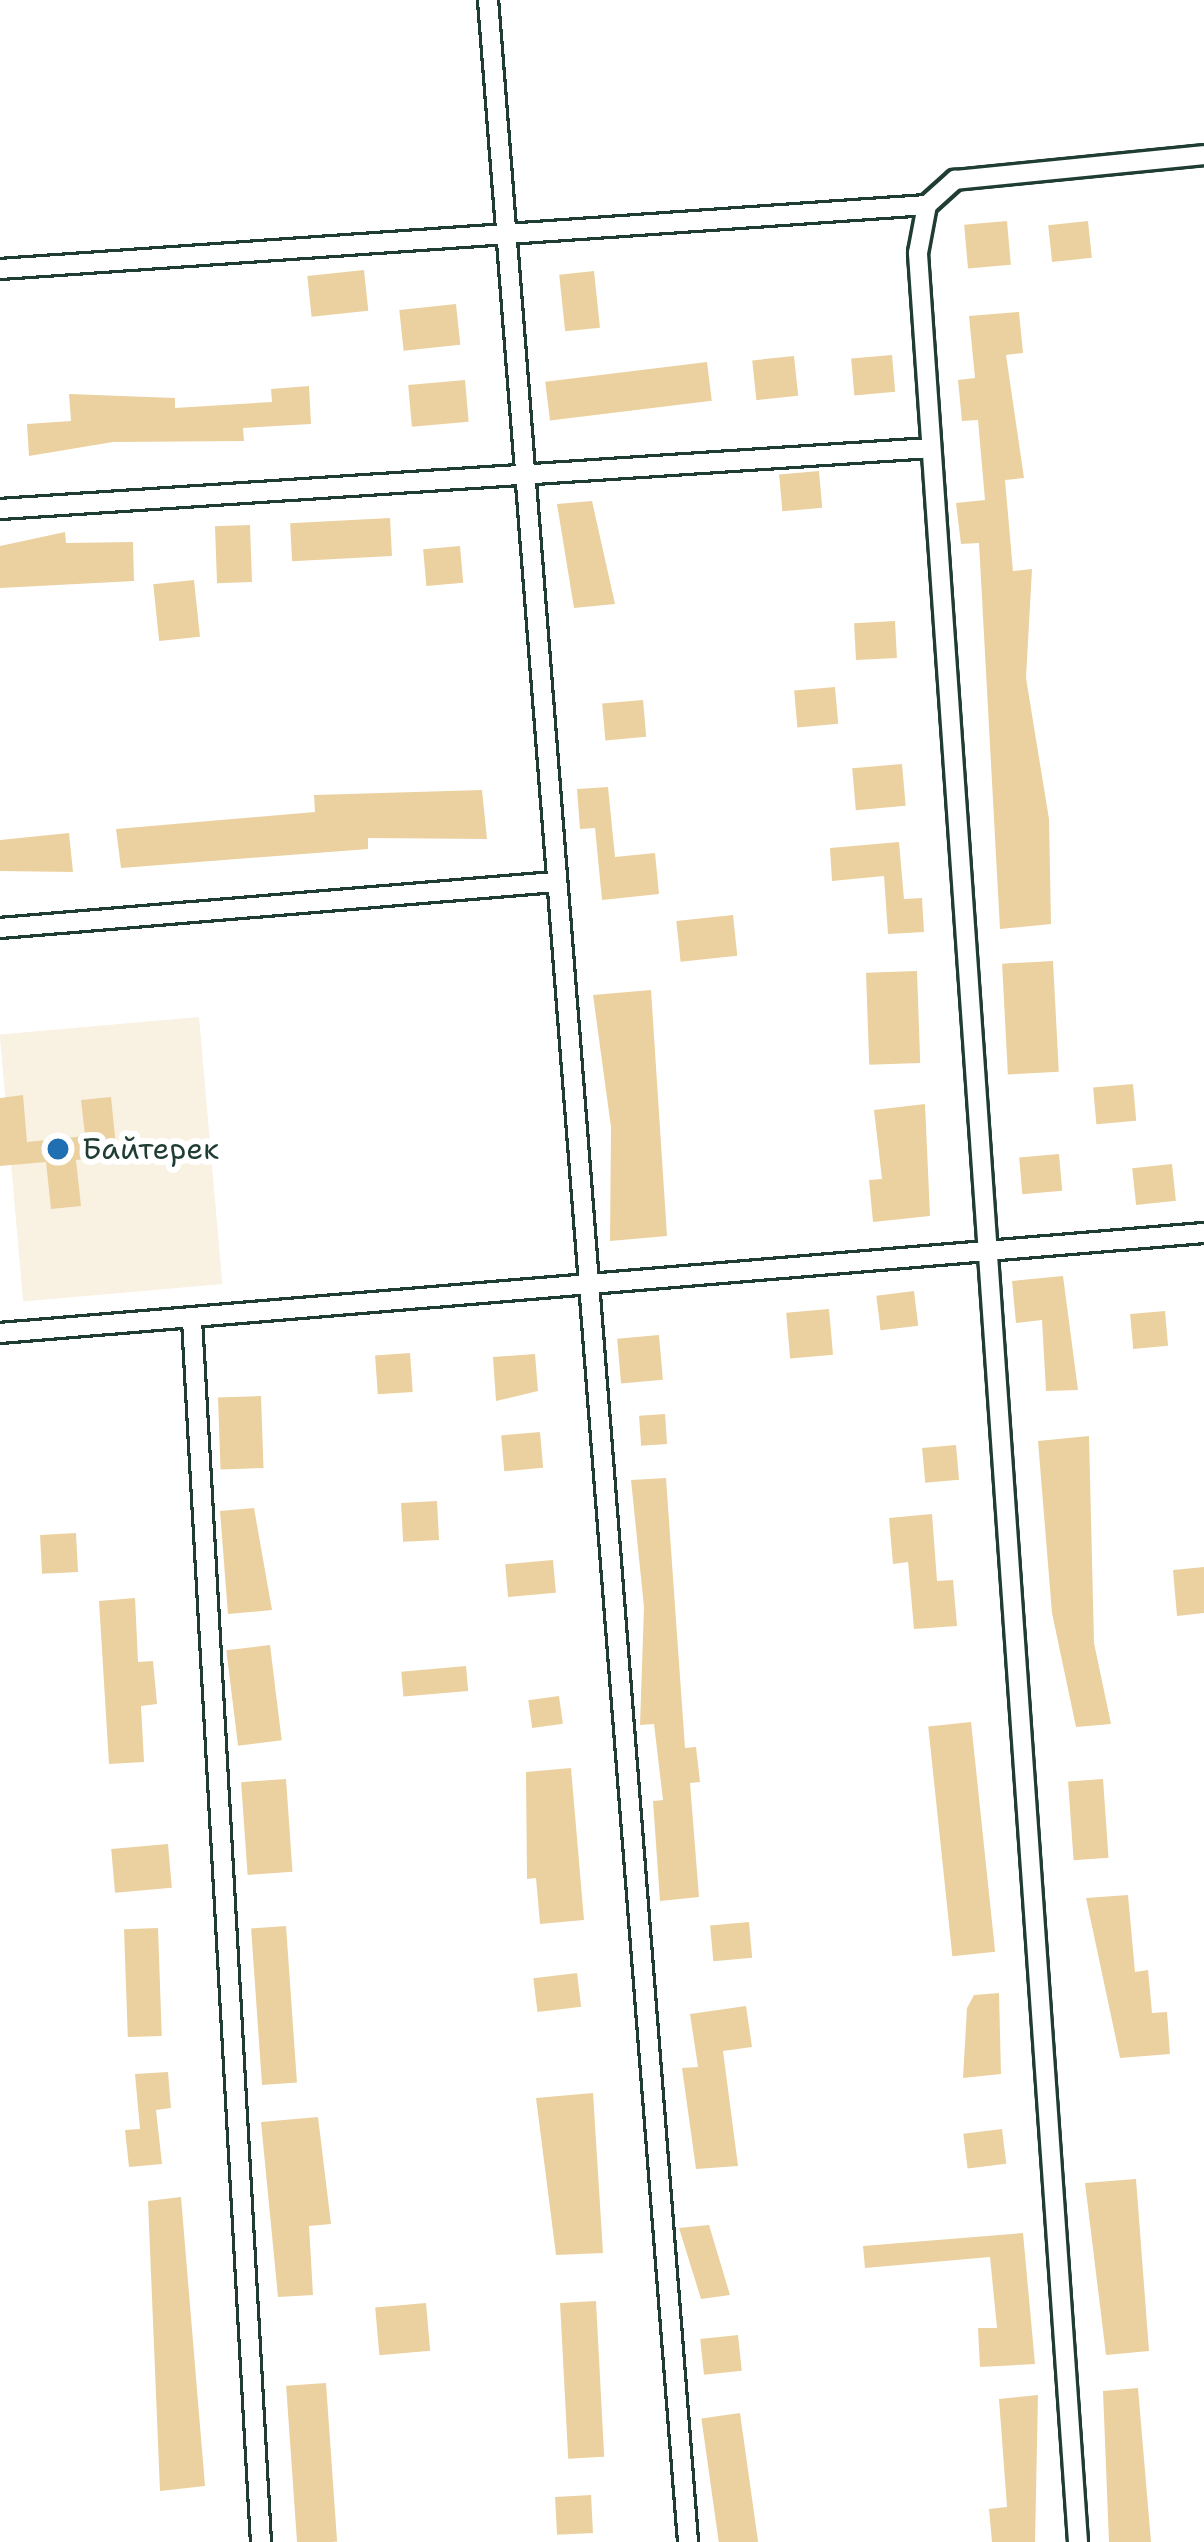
<!DOCTYPE html>
<html>
<head>
<meta charset="utf-8">
<style>
	body { margin:0 }
	#map { position:relative; width:1204px; height:2542px; overflow:hidden; background:#fff; font-family:"Shantell Sans",sans-serif }
	div>[style] { position:absolute }
	.built>* { inset:0; background:#f9f1e2; transform-origin:0 0 }
	.building>* { inset:0; background:#ebd1a0; transform-origin:0 0 }
	.roads { filter:drop-shadow(3px 0 #1f3d34) drop-shadow(-3px 0 #1f3d34) drop-shadow(0 3px #1f3d34) drop-shadow(0 -3px #1f3d34) }
	.minor>* { height:18px; margin:-9px; padding:0 9px; transform-origin:9px; border-radius:9px; background:#fff }
	.dots>* { width:33px; height:33px; translate:-50% -50%; box-sizing:border-box; border:6px solid #fff; border-radius:50% }
	span { translate:-50% -50%; white-space:nowrap; text-align:center; line-height:1.15; -webkit-text-stroke:12px #fff; paint-order:stroke }
	.poi-label { font-size:30px; color:#1f3d34 }
	.left { translate:0 -50%; text-align:left }
</style>
</head>
<body>
<div id="map">
	<div class="built">
		<i style="left:199px;top:1017px;width:268px;height:200px;rotate:85deg"></i>
	</div>
	<div class="building">
		<i style="left:1007px;top:221px;width:44px;height:43px;rotate:85deg"></i>
		<i style="left:1088px;top:221px;width:37px;height:40px;rotate:84deg"></i>
		<i style="left:364px;top:270px;width:41px;height:57px;rotate:84deg"></i>
		<i style="left:594px;top:271px;width:57px;height:35px;rotate:84deg"></i>
		<i style="left:456px;top:304px;width:41px;height:57px;rotate:84deg"></i>
		<i style="clip-path:polygon(1019px 312px,1023px 353px,1006px 355px,1024px 478px,1005px 480px,1013px 571px,1032px 569px,1026px 678px,1049px 819px,1051px 924px,1000px 929px,979px 543px,961px 544px,956px 503px,985px 500px,978px 420px,962px 421px,958px 380px,975px 378px,969px 316px)"></i>
		<i style="left:892px;top:355px;width:37px;height:41px;rotate:85deg"></i>
		<i style="left:794px;top:356px;width:40px;height:42px;rotate:84deg"></i>
		<i style="left:707px;top:362px;width:39px;height:163px;rotate:83deg"></i>
		<i style="left:465px;top:380px;width:42px;height:57px;rotate:85deg"></i>
		<i style="clip-path:polygon(309px 386px,311px 424px,243px 428px,244px 441px,113px 442px,29px 456px,27px 424px,71px 421px,69px 394px,175px 398px,175px 408px,272px 402px,271px 389px)"></i>
		<i style="left:819px;top:471px;width:37px;height:40px;rotate:85deg"></i>
		<i style="clip-path:polygon(592px 501px,615px 604px,574px 608px,557px 504px)"></i>
		<i style="left:390px;top:518px;width:38px;height:100px;rotate:87deg"></i>
		<i style="left:250px;top:525px;width:57px;height:35px;rotate:88deg"></i>
		<i style="clip-path:polygon(65px 532px,66px 543px,133px 542px,134px 581px,0 588px,0 546px)"></i>
		<i style="left:460px;top:546px;width:37px;height:37px;rotate:85deg"></i>
		<i style="left:194px;top:580px;width:57px;height:41px;rotate:84deg"></i>
		<i style="left:895px;top:621px;width:37px;height:41px;rotate:87deg"></i>
		<i style="left:835px;top:687px;width:37px;height:41px;rotate:85deg"></i>
		<i style="left:643px;top:700px;width:37px;height:41px;rotate:85deg"></i>
		<i style="left:902px;top:764px;width:42px;height:50px;rotate:85deg"></i>
		<i style="clip-path:polygon(608px 787px,615px 857px,655px 853px,659px 894px,602px 900px,595px 828px,580px 829px,577px 789px)"></i>
		<i style="clip-path:polygon(482px 790px,487px 839px,368px 838px,368px 849px,121px 868px,116px 829px,315px 812px,314px 795px)"></i>
		<i style="clip-path:polygon(69px 833px,73px 872px,0 871px,0 840px)"></i>
		<i style="clip-path:polygon(899px 842px,904px 899px,922px 898px,924px 932px,888px 934px,884px 876px,832px 881px,830px 848px)"></i>
		<i style="left:733px;top:915px;width:41px;height:57px;rotate:84deg"></i>
		<i style="left:1053px;top:961px;width:111px;height:51px;rotate:87deg"></i>
		<i style="left:917px;top:971px;width:92px;height:51px;rotate:88deg"></i>
		<i style="clip-path:polygon(651px 990px,667px 1236px,610px 1241px,611px 1127px,593px 995px)"></i>
		<i style="left:1133px;top:1084px;width:37px;height:40px;rotate:85deg"></i>
		<i style="clip-path:polygon(23px 1095px,27px 1142px,85px 1136px,81px 1100px,111px 1097px,117px 1156px,76px 1160px,81px 1206px,51px 1209px,46px 1162px,0 1166px,0 1098px)"></i>
		<i style="clip-path:polygon(925px 1104px,930px 1216px,873px 1222px,869px 1180px,882px 1179px,874px 1110px)"></i>
		<i style="left:1059px;top:1154px;width:37px;height:40px;rotate:85deg"></i>
		<i style="left:1172px;top:1164px;width:37px;height:40px;rotate:84deg"></i>
		<i style="clip-path:polygon(1063px 1276px,1078px 1390px,1046px 1391px,1042px 1320px,1016px 1323px,1012px 1281px)"></i>
		<i style="left:914px;top:1291px;width:35px;height:38px;rotate:83deg"></i>
		<i style="left:829px;top:1309px;width:46px;height:43px;rotate:85deg"></i>
		<i style="left:1165px;top:1311px;width:35px;height:35px;rotate:85deg"></i>
		<i style="left:659px;top:1335px;width:45px;height:42px;rotate:85deg"></i>
		<i style="left:410px;top:1353px;width:39px;height:35px;rotate:86deg"></i>
		<i style="clip-path:polygon(535px 1354px,538px 1391px,496px 1401px,493px 1357px)"></i>
		<i style="left:261px;top:1396px;width:72px;height:43px;rotate:88deg"></i>
		<i style="left:665px;top:1414px;width:30px;height:26px;rotate:86deg"></i>
		<i style="left:540px;top:1432px;width:36px;height:39px;rotate:85deg"></i>
		<i style="clip-path:polygon(1089px 1436px,1094px 1643px,1111px 1724px,1076px 1727px,1052px 1613px,1038px 1441px)"></i>
		<i style="left:956px;top:1445px;width:35px;height:34px;rotate:85deg"></i>
		<i style="clip-path:polygon(666px 1478px,685px 1748px,696px 1747px,700px 1782px,690px 1783px,699px 1897px,660px 1901px,653px 1801px,663px 1800px,654px 1724px,640px 1725px,644px 1607px,631px 1480px)"></i>
		<i style="left:437px;top:1501px;width:39px;height:36px;rotate:87deg"></i>
		<i style="clip-path:polygon(254px 1508px,272px 1610px,228px 1614px,220px 1511px)"></i>
		<i style="clip-path:polygon(932px 1514px,937px 1581px,953px 1580px,957px 1626px,914px 1629px,908px 1562px,893px 1564px,889px 1518px)"></i>
		<i style="left:76px;top:1533px;width:39px;height:36px;rotate:87deg"></i>
		<i style="left:553px;top:1560px;width:33px;height:48px;rotate:85deg"></i>
		<i style="clip-path:polygon(1204px 1567px,1204px 1613px,1177px 1616px,1173px 1570px)"></i>
		<i style="clip-path:polygon(135px 1598px,138px 1662px,153px 1661px,157px 1704px,141px 1706px,144px 1762px,109px 1764px,99px 1601px)"></i>
		<i style="left:270px;top:1645px;width:96px;height:44px;rotate:83deg"></i>
		<i style="left:466px;top:1666px;width:25px;height:65px;rotate:85deg"></i>
		<i style="left:559px;top:1696px;width:28px;height:31px;rotate:82deg"></i>
		<i style="left:971px;top:1722px;width:231px;height:43px;rotate:84deg"></i>
		<i style="clip-path:polygon(571px 1768px,584px 1920px,540px 1924px,536px 1878px,527px 1879px,526px 1772px)"></i>
		<i style="left:286px;top:1779px;width:93px;height:45px;rotate:86deg"></i>
		<i style="left:1103px;top:1779px;width:79px;height:35px;rotate:86deg"></i>
		<i style="left:168px;top:1844px;width:44px;height:57px;rotate:85deg"></i>
		<i style="clip-path:polygon(1128px 1895px,1135px 1972px,1148px 1970px,1152px 2013px,1167px 2012px,1170px 2054px,1120px 2058px,1086px 1898px)"></i>
		<i style="left:749px;top:1922px;width:36px;height:39px;rotate:85deg"></i>
		<i style="left:286px;top:1926px;width:157px;height:35px;rotate:86deg"></i>
		<i style="left:158px;top:1928px;width:108px;height:34px;rotate:88deg"></i>
		<i style="left:577px;top:1973px;width:34px;height:44px;rotate:83deg"></i>
		<i style="clip-path:polygon(999px 1993px,1001px 2074px,963px 2078px,967px 2008px,974px 1995px)"></i>
		<i style="clip-path:polygon(746px 2006px,752px 2047px,723px 2051px,738px 2166px,696px 2169px,682px 2068px,698px 2067px,690px 2014px)"></i>
		<i style="clip-path:polygon(168px 2072px,171px 2108px,156px 2110px,162px 2164px,129px 2167px,125px 2130px,140px 2129px,135px 2074px)"></i>
		<i style="clip-path:polygon(593px 2093px,603px 2253px,556px 2255px,536px 2098px)"></i>
		<i style="clip-path:polygon(318px 2117px,331px 2224px,309px 2226px,313px 2295px,278px 2297px,261px 2122px)"></i>
		<i style="left:1002px;top:2129px;width:35px;height:39px;rotate:83deg"></i>
		<i style="clip-path:polygon(1136px 2179px,1149px 2351px,1106px 2355px,1085px 2183px)"></i>
		<i style="clip-path:polygon(181px 2197px,205px 2486px,160px 2491px,148px 2201px)"></i>
		<i style="clip-path:polygon(709px 2225px,730px 2295px,701px 2299px,679px 2228px)"></i>
		<i style="clip-path:polygon(1023px 2233px,1035px 2364px,980px 2367px,978px 2328px,997px 2328px,990px 2257px,865px 2268px,863px 2246px)"></i>
		<i style="left:596px;top:2301px;width:156px;height:36px;rotate:87deg"></i>
		<i style="left:426px;top:2303px;width:48px;height:51px;rotate:85deg"></i>
		<i style="left:738px;top:2335px;width:36px;height:38px;rotate:84deg"></i>
		<i style="left:326px;top:2383px;width:159px;height:40px;rotate:86deg"></i>
		<i style="clip-path:polygon(1138px 2388px,1151px 2542px,1109px 2542px,1103px 2391px)"></i>
		<i style="clip-path:polygon(1038px 2395px,1035px 2542px,992px 2542px,989px 2509px,1007px 2507px,999px 2399px)"></i>
		<i style="left:740px;top:2413px;width:130px;height:39px;rotate:82deg"></i>
		<i style="left:591px;top:2495px;width:38px;height:36px;rotate:87deg"></i>
	</div>
	<div class="roads">
		<div class="minor">
			<i style="left:488px;top:0;width:2550px;rotate:85.5deg"></i>
			<i style="left:0;top:269px;width:929px;rotate:-3.95deg"></i>
			<i style="left:0;top:509px;width:933px;rotate:-3.75deg"></i>
			<i style="left:0;top:928px;width:557px;rotate:-4.74deg"></i>
			<i style="left:192px;top:1320px;width:1224px;rotate:86.77deg"></i>
			<i style="left:0;top:1333px;width:1208px;rotate:-4.75deg"></i>
			<i style="left:1078px;top:2542px;width:2295px;rotate:-94deg"></i>
			<i style="left:918px;top:253px;width:49px;rotate:-79.4deg"></i>
			<i style="left:927px;top:205px;width:38px;rotate:-42deg"></i>
			<i style="left:955px;top:180px;width:250px;rotate:-5.7deg"></i>
		</div>
	</div>
	<div class="dots">
		<i style="left:58px;top:1149px;background:#1f6fb2"></i>
	</div>
	<div class="poi-label">
		<span class="left" style="left:82px;top:1149px">Байтерек</span>
	</div>
</div>
</body>
</html>
